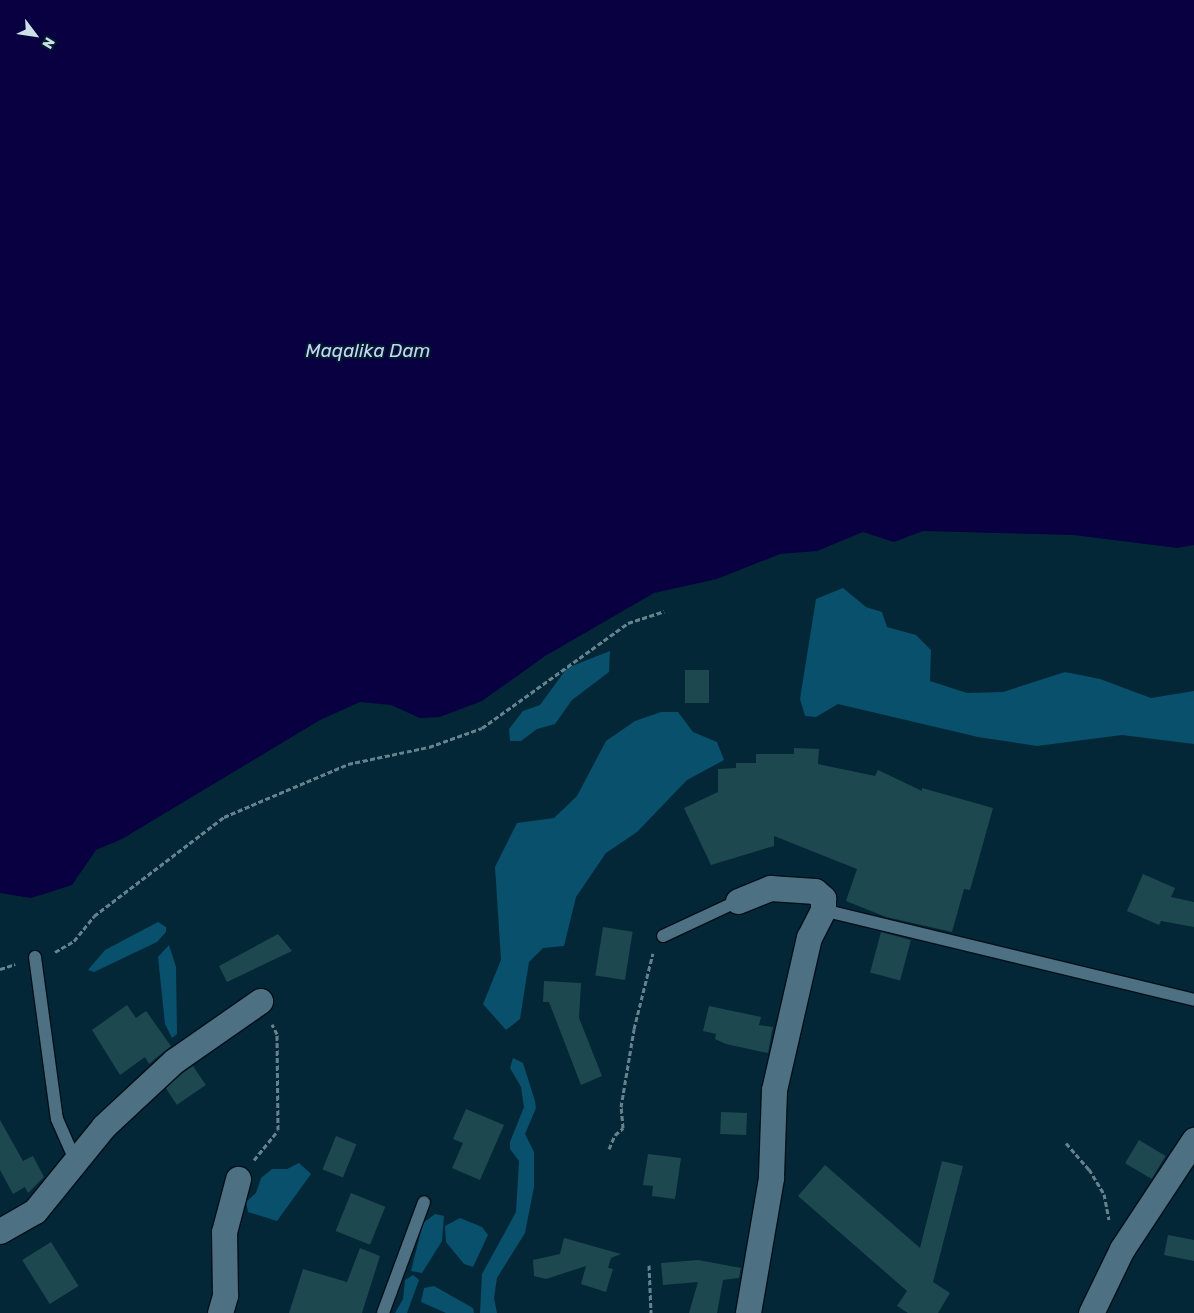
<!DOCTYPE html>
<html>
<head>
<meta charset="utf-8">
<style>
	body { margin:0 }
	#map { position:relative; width:1194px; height:1313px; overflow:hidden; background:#032737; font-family:Rubik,sans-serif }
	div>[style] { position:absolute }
	.green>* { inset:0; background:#08506c }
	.water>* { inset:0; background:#080040 }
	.building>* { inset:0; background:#1d4850; transform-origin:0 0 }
	.path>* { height:3px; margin-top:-1.5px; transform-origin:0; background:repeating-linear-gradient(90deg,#67828f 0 5px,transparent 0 7.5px) }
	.roads { filter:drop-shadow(1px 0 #000f1a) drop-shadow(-1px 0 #000f1a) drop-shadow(0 1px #000f1a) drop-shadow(0 -1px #000f1a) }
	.lane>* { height:12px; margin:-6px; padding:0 6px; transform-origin:6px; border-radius:6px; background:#4d7082 }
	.street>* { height:25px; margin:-12.5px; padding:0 12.5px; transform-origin:12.5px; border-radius:12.5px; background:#4d7082 }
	span { translate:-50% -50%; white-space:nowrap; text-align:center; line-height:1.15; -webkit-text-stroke:4px #001d2c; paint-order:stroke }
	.water-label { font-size:19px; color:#c8d3fa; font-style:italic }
	.north { position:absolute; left:10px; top:10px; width:50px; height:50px; -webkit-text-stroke:4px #001d2c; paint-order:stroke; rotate:121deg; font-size:14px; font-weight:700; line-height:20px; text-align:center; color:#cde0ea }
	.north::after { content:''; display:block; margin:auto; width:18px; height:22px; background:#cde0ea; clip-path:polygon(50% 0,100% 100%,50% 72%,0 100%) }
</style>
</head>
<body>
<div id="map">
	<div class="green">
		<i style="clip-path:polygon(843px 588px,866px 607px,882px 612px,887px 627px,916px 635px,931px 650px,930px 681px,967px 693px,1003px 692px,1065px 672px,1100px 679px,1151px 698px,1194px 691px,1194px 744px,1122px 735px,1037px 746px,978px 737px,838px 704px,816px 717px,805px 716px,800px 699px,816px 599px)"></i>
		<i style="clip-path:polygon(610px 651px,609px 672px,572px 700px,555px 724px,537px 729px,521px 741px,510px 741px,509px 729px,523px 711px,540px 705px,567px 668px)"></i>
		<i style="clip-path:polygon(661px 712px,678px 712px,693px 732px,717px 742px,724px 760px,687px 780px,637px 832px,606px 853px,576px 897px,564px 946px,543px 948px,529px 962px,520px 1019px,506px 1030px,483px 1004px,501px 960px,495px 867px,517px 823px,554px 818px,577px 796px,606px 741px,635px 721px)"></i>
		<i style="clip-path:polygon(158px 922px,166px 927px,166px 932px,157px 942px,94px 972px,88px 970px,105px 950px)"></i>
		<i style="clip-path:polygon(169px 945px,176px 967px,177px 1034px,172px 1038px,165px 1024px,158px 957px)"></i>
		<i style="clip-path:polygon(513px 1058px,523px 1063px,535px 1101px,536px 1108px,525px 1134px,534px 1152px,534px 1187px,525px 1233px,497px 1278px,494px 1298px,497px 1313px,480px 1313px,482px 1274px,516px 1212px,519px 1161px,510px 1149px,510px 1142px,524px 1107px,521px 1087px,510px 1068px)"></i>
		<i style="clip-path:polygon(299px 1163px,311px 1174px,277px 1221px,248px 1212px,246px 1202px,256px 1193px,261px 1178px,272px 1169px,287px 1169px)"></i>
		<i style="clip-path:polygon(435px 1214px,444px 1216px,442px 1241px,422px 1273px,411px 1271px,423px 1223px)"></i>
		<i style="clip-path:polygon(460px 1218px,482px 1227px,488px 1235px,473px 1267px,464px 1264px,446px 1242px,445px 1226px)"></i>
		<i style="clip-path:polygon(413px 1275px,419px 1280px,407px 1313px,395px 1313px,403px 1299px,405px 1280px)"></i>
		<i style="clip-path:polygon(434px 1286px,473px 1308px,474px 1313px,446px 1313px,421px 1302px,424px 1288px)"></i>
	</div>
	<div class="water">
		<i style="clip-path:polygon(0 0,1194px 0,1194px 545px,1177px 548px,1074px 535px,923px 531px,894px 542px,863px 532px,817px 551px,780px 554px,717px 579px,654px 593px,545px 656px,482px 701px,440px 717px,420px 718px,391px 705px,360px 702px,320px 720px,122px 839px,96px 850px,72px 885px,31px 898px,0 893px)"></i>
	</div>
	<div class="building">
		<i style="left:685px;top:670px;width:24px;height:33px"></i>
		<i style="clip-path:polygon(794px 748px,819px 749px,818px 764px,875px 776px,878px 770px,922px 791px,922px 788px,993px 808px,970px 890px,964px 889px,952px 932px,886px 917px,846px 901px,857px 869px,774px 836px,774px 846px,711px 865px,684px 808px,718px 792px,718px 769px,736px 768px,736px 763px,756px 763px,756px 754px,794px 754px)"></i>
		<i style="clip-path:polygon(1143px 874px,1175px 888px,1171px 897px,1194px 902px,1194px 927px,1161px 921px,1159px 925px,1127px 911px)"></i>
		<i style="left:603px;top:927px;width:30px;height:49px;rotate:9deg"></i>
		<i style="left:881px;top:932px;width:31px;height:42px;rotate:15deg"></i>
		<i style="clip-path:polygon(278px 934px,292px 951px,227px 982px,219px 966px)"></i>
		<i style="clip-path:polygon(544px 981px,581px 983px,579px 1018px,602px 1076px,581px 1085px,549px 1002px,543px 1002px)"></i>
		<i style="clip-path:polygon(127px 1005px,136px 1018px,146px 1011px,171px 1046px,149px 1064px,145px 1057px,120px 1075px,92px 1030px)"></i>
		<i style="clip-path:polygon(709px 1006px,761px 1017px,759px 1025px,773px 1027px,768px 1053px,726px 1044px,715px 1039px,716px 1034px,703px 1031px)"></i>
		<i style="left:193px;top:1066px;width:23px;height:35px;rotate:56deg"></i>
		<i style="clip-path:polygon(466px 1109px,504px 1125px,480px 1180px,452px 1168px,463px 1143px,453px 1139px)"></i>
		<i style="left:721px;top:1112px;width:26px;height:22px;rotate:2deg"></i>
		<i style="clip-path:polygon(0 1120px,23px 1161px,33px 1156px,44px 1177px,28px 1193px,25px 1187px,13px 1194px,0 1170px)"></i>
		<i style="left:336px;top:1136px;width:22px;height:36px;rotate:22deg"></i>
		<i style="left:1139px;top:1140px;width:31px;height:27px;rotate:31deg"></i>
		<i style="clip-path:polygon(648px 1154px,681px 1158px,675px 1199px,652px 1196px,653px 1186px,643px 1185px)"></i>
		<i style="clip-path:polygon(942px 1161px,963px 1166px,933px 1282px,950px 1293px,938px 1313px,908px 1313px,897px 1306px,907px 1291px,798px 1196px,825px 1165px,920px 1248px)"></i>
		<i style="left:351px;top:1193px;width:37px;height:41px;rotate:22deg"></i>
		<i style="clip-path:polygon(1168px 1235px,1194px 1240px,1194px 1261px,1164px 1255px)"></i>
		<i style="clip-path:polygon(564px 1238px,621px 1254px,611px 1258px,608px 1268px,613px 1269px,606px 1292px,581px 1284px,586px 1266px,546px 1279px,534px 1276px,533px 1260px,560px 1254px)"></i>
		<i style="left:51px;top:1242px;width:52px;height:34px;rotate:58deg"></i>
		<i style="clip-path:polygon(360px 1248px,380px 1256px,362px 1313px,289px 1313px,303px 1269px,347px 1282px)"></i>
		<i style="clip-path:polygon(698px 1260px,741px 1268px,739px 1278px,723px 1280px,717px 1313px,689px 1313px,698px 1282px,663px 1285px,661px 1263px)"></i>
	</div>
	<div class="path">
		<i style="left:55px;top:952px;width:22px;rotate:-30deg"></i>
		<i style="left:74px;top:941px;width:32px;rotate:-51deg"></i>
		<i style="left:94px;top:916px;width:163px;rotate:-37.3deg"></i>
		<i style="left:224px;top:817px;width:135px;rotate:-23.1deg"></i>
		<i style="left:348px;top:764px;width:83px;rotate:-11.9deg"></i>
		<i style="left:429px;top:747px;width:56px;rotate:-19.7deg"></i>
		<i style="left:482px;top:728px;width:180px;rotate:-35.7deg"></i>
		<i style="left:628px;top:623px;width:38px;rotate:-18deg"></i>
		<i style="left:0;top:969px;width:16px;rotate:-18deg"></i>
		<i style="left:1066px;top:1143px;width:35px;rotate:49deg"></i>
		<i style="left:1089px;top:1169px;width:29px;rotate:59deg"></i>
		<i style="left:1104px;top:1194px;width:26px;rotate:79deg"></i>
		<i style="left:609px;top:1149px;width:15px;rotate:-67deg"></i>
		<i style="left:615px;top:1135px;width:11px;rotate:-41deg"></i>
		<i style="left:623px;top:1128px;width:21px;rotate:-95deg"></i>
		<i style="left:621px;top:1107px;width:79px;rotate:-80.5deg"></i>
		<i style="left:634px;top:1029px;width:78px;rotate:-76deg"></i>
		<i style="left:254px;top:1160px;width:38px;rotate:-51deg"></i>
		<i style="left:278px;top:1130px;width:96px;rotate:-90.6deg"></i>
		<i style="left:277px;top:1034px;width:11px;rotate:-117deg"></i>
		<i style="left:649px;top:1265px;width:48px;rotate:87.6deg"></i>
	</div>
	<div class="roads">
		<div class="lane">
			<i style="left:823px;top:910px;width:382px;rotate:13.6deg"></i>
			<i style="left:663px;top:936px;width:83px;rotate:-25deg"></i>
			<i style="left:35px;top:957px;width:163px;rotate:82.3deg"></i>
			<i style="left:57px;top:1119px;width:45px;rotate:66.3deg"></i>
			<i style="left:383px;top:1313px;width:118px;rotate:-69.7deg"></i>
		</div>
		<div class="street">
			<i style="left:738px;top:901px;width:35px;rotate:-22deg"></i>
			<i style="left:770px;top:888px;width:45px;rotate:3.8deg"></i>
			<i style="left:815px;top:891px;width:11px;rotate:41deg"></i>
			<i style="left:823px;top:898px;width:12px;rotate:90deg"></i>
			<i style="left:823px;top:910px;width:30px;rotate:117deg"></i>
			<i style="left:809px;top:937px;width:157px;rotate:102.9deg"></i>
			<i style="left:774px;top:1090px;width:88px;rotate:92deg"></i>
			<i style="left:771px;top:1178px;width:137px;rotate:99.7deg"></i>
			<i style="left:0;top:1231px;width:40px;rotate:-29.7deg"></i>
			<i style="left:35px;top:1211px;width:109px;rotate:-50.9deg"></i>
			<i style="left:104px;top:1126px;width:96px;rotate:-42.9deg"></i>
			<i style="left:174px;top:1061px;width:105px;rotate:-34.9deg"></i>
			<i style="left:220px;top:1313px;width:19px;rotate:-74deg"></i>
			<i style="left:225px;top:1295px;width:63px;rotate:-90.9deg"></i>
			<i style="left:224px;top:1232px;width:55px;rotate:-75.2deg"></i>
			<i style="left:1091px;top:1313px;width:71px;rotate:-64.2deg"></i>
			<i style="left:1122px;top:1249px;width:131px;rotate:-56.6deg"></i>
		</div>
	</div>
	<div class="water-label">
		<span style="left:368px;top:351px">Maqalika Dam</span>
	</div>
	<div class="north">N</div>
</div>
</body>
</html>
